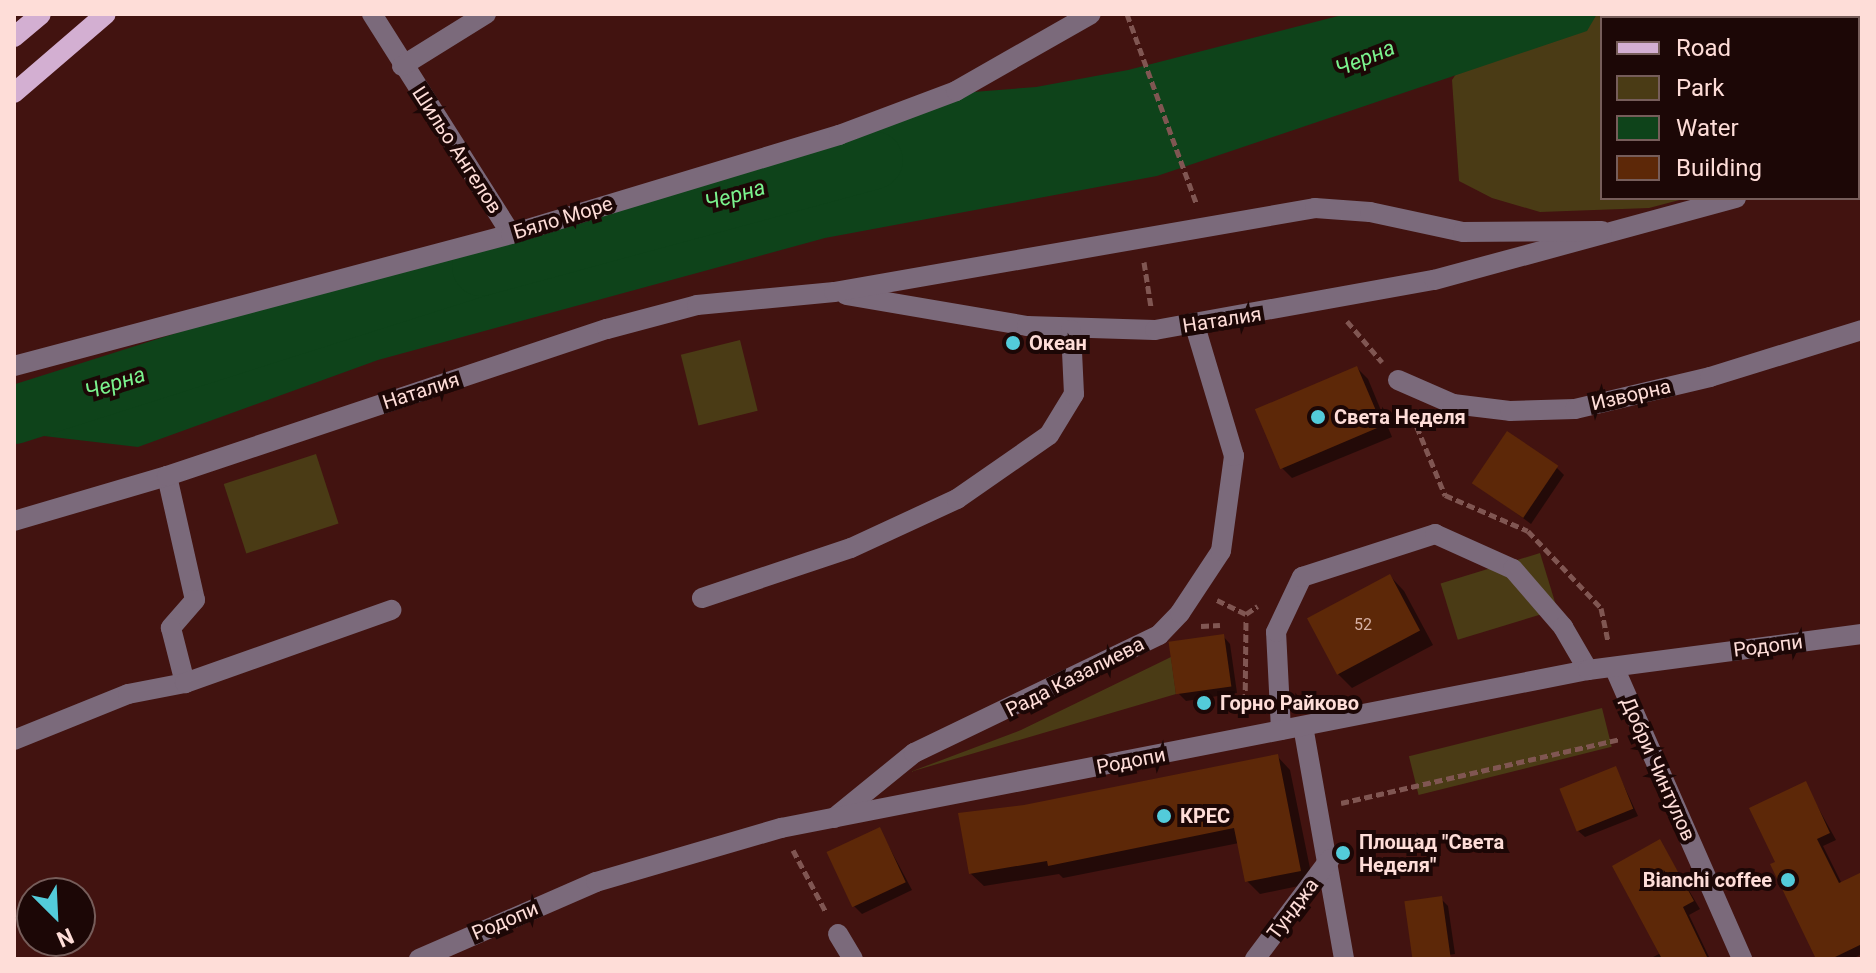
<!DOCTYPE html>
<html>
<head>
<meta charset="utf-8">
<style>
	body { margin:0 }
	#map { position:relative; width:1876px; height:973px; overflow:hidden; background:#421310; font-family:Roboto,sans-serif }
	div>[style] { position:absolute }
	.green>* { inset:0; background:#4a3b15; transform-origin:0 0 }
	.water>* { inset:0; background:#0e431a }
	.shadow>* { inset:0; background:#0007 }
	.river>* { height:58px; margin:-29px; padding:0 29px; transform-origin:29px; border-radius:29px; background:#0e431a }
	.building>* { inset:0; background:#5d2808; transform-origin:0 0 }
	.path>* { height:5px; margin-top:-2.5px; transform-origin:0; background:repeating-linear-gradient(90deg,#805652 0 8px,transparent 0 12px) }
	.minor>* { height:20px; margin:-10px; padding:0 10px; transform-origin:10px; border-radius:10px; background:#7b6a7b }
	.major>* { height:20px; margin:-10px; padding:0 10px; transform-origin:10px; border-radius:10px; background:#d3afd2 }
	.dots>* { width:22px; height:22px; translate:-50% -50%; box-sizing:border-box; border:4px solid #1c0706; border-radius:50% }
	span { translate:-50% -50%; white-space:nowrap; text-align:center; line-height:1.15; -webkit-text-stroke:8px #1c0706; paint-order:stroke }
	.number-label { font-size:16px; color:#d6b0a4 }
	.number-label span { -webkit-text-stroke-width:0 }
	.street-label { font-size:20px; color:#feddd8 }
	.poi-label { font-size:20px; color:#feddd8; font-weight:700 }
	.left { translate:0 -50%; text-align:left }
	.right { translate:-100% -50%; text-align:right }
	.water-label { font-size:22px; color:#7af28d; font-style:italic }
	.frame { position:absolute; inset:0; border:16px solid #feddd8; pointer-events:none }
	.legend { position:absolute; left:1600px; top:16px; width:260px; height:184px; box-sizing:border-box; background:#1c0706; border:2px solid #765d5a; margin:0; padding:10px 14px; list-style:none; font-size:24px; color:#feddd8 }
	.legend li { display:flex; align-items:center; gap:16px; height:40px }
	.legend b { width:40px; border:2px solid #765d5a }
	.north { position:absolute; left:16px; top:877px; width:80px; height:80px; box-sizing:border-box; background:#1c0706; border:2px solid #765d5a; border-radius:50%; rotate:156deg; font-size:22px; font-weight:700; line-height:32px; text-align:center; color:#feddd8 }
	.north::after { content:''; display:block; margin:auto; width:28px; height:36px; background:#53cbda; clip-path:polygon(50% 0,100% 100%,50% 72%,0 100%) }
</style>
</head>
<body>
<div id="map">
	<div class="green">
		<i style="clip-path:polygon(1496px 14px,1862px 14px,1862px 152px,1858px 153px,1858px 18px,1602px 18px,1602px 198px,1687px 198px,1649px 208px,1540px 212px,1492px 198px,1459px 181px,1452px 80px)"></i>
		<i style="left:740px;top:340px;width:73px;height:61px;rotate:76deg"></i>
		<i style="left:316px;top:454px;width:73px;height:97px;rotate:72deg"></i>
		<i style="left:1540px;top:553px;width:59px;height:104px;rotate:73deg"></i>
		<i style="clip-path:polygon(1171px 657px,1176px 694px,910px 772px,1021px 730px)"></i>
		<i style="left:1602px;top:708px;width:40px;height:199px;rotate:76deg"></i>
	</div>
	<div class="water">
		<i style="clip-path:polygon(1346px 14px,1597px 14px,1587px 31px,1157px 176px,825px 238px,378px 360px,138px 447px,35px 435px,183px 371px,761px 210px,824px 153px,960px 93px,1036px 87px,1128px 70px)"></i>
	</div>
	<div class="shadow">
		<i style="clip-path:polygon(1357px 368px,1368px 379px,1392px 437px,1292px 478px,1281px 467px)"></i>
		<i style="clip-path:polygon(1557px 468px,1564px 475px,1531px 524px,1474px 482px)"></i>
		<i style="clip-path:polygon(1390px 576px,1404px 591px,1433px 645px,1352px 688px,1338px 674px)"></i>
		<i style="clip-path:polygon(1223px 636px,1230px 644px,1237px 693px,1186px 701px,1178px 693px)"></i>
		<i style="clip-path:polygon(1277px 756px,1290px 770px,1313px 883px,1260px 894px,1247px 881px,1239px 843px,1063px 878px,1059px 874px,984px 886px,970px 873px,1025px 807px)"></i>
		<i style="clip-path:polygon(1616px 769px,1638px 816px,1585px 837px,1577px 830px)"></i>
		<i style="clip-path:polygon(1805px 784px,1836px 840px,1823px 846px,1842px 884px,1862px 874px,1862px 954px,1852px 959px,1818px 959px,1777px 863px)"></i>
		<i style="clip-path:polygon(880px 830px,912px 890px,862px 914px,854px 906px)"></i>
		<i style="clip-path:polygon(1660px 842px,1700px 909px,1689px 915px,1710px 959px,1651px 958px,1661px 953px)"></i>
		<i style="clip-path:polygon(1441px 899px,1448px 906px,1455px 954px,1421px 959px)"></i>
	</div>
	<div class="river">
		<i style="left:14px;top:415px;width:490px;rotate:-17.6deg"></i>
		<i style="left:481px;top:267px;width:407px;rotate:-15.2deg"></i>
	</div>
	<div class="building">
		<i style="left:1357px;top:366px;width:65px;height:111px;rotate:67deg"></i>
		<i style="left:1507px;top:431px;width:62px;height:63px;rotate:34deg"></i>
		<i style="left:1390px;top:574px;width:64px;height:94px;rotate:62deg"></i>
		<i style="left:1224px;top:634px;width:53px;height:56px;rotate:82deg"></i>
		<i style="clip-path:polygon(1278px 754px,1301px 871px,1245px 882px,1234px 828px,1048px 866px,1047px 861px,969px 874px,958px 813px,1024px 805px)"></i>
		<i style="left:1616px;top:766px;width:46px;height:61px;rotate:68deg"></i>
		<i style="clip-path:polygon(1806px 781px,1830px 833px,1817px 839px,1839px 883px,1862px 872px,1862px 944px,1831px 959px,1816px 959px,1770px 864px,1775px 862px,1749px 808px)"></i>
		<i style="left:880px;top:827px;width:61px;height:59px;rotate:65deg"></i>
		<i style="clip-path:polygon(1660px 839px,1694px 901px,1683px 907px,1708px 959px,1662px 959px,1612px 866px)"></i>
		<i style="left:1442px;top:896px;width:64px;height:38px;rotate:82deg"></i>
	</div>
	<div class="path">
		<i style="left:1127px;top:14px;width:203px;rotate:69.9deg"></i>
		<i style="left:1144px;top:262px;width:46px;rotate:81.2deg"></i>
		<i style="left:1347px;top:321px;width:54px;rotate:49.5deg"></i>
		<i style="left:1412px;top:415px;width:87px;rotate:67.6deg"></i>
		<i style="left:1445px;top:495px;width:90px;rotate:23.4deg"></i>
		<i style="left:1528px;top:531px;width:106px;rotate:46.5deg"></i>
		<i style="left:1601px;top:608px;width:35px;rotate:78deg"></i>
		<i style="left:1217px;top:600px;width:32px;rotate:26deg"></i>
		<i style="left:1246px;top:614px;width:14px;rotate:-34deg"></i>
		<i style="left:1201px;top:626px;width:19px;rotate:-3deg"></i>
		<i style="left:1245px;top:714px;width:95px;rotate:-89.4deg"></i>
		<i style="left:1341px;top:803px;width:286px;rotate:-12.9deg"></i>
		<i style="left:793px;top:850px;width:70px;rotate:62deg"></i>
	</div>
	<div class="minor">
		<i style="left:372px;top:14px;width:260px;rotate:57.7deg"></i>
		<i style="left:402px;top:66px;width:99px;rotate:-31.8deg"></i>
		<i style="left:1858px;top:168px;width:4px;rotate:-14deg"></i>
		<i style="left:846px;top:295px;width:184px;rotate:9.7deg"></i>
		<i style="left:1027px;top:326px;width:128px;rotate:1.8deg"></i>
		<i style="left:1155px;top:330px;width:283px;rotate:-10.2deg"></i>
		<i style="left:1434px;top:280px;width:313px;rotate:-15.2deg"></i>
		<i style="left:14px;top:366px;width:514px;rotate:-14.87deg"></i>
		<i style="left:511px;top:234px;width:343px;rotate:-16.8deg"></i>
		<i style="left:839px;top:135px;width:125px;rotate:-20.6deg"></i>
		<i style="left:956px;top:91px;width:155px;rotate:-29.7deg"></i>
		<i style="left:1398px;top:380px;width:60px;rotate:23.6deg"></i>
		<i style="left:1453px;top:404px;width:57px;rotate:7deg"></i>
		<i style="left:1510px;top:411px;width:65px;rotate:-1.8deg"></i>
		<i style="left:1575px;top:409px;width:139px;rotate:-13.3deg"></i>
		<i style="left:1710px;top:377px;width:159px;rotate:-17.2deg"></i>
		<i style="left:167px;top:476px;width:127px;rotate:77.3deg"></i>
		<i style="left:195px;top:600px;width:37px;rotate:131deg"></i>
		<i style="left:171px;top:628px;width:57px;rotate:75.7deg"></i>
		<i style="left:14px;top:521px;width:159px;rotate:-16.4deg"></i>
		<i style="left:167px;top:476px;width:464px;rotate:-18.5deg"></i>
		<i style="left:607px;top:329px;width:93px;rotate:-14.9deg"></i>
		<i style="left:697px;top:305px;width:138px;rotate:-5.4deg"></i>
		<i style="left:834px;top:292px;width:488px;rotate:-9.9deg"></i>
		<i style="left:1315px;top:208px;width:55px;rotate:4.2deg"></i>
		<i style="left:1370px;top:212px;width:95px;rotate:12.1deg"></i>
		<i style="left:1463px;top:232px;width:139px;rotate:-0.4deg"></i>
		<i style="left:702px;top:598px;width:157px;rotate:-18.6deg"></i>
		<i style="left:851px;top:548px;width:117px;rotate:-24.8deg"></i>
		<i style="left:957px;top:499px;width:112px;rotate:-34.8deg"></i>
		<i style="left:1049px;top:435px;width:48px;rotate:-58.6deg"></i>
		<i style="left:1074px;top:394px;width:64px;rotate:-92.7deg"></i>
		<i style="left:1614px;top:667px;width:319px;rotate:66.3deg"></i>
		<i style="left:1303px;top:726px;width:237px;rotate:80deg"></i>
		<i style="left:1281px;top:730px;width:98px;rotate:-92.9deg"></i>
		<i style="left:1276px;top:632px;width:61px;rotate:-64.7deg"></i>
		<i style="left:1302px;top:577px;width:140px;rotate:-17.9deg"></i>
		<i style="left:1435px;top:534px;width:85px;rotate:24.2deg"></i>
		<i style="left:1513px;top:569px;width:77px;rotate:49.2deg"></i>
		<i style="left:1563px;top:627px;width:50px;rotate:59.8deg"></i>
		<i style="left:14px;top:740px;width:123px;rotate:-22deg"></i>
		<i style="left:128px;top:694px;width:58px;rotate:-10.9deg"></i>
		<i style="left:185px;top:683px;width:219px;rotate:-19.5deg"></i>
		<i style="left:834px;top:818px;width:103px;rotate:-39.1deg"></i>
		<i style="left:914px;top:753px;width:272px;rotate:-25.7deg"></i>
		<i style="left:1159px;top:635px;width:30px;rotate:-46deg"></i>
		<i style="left:1180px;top:613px;width:74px;rotate:-56.5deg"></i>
		<i style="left:1221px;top:551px;width:96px;rotate:-82.2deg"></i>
		<i style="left:1234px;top:456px;width:136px;rotate:-106.7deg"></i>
		<i style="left:838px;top:934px;width:29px;rotate:59deg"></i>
		<i style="left:419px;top:959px;width:193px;rotate:-23.5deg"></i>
		<i style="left:596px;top:882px;width:193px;rotate:-16.3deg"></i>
		<i style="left:781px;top:828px;width:822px;rotate:-11.08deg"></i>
		<i style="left:1588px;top:670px;width:276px;rotate:-7.5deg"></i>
		<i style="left:1255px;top:959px;width:125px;rotate:-53.1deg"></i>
	</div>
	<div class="major">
		<i style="left:14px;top:37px;width:35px;rotate:-40deg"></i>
		<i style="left:14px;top:93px;width:121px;rotate:-40.7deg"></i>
	</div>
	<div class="dots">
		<i style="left:1013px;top:343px;background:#53cbda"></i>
		<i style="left:1318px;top:417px;background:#53cbda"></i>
		<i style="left:1204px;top:703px;background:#53cbda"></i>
		<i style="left:1164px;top:816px;background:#53cbda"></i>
		<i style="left:1343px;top:853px;background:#53cbda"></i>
		<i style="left:1788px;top:880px;background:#53cbda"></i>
	</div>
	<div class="number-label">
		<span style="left:1363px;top:625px">52</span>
	</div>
	<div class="street-label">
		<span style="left:457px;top:150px;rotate:57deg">Шильо Ангелов</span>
		<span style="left:563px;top:218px;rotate:-17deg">Бяло Море</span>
		<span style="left:1222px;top:320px;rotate:-9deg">Наталия</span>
		<span style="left:421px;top:391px;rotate:-18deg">Наталия</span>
		<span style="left:1631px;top:395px;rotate:-13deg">Изворна</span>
		<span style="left:1768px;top:646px;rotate:-7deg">Родопи</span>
		<span style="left:1075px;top:677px;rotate:-27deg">Рада Казалиева</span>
		<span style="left:1131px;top:761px;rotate:-11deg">Родопи</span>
		<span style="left:1658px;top:769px;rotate:66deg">Добри Чинтулов</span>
		<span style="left:1293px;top:909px;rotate:-53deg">Тунджа</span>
		<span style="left:505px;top:921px;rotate:-23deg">Родопи</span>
	</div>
	<div class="poi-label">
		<span class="left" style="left:1029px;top:343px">Океан</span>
		<span class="left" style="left:1334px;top:417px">Света Неделя</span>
		<span class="left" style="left:1220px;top:703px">Горно Райково</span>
		<span class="left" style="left:1180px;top:816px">КРЕС</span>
		<span class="left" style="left:1359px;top:854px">Площад "Света<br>Неделя"</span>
		<span class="right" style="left:1772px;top:880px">Bianchi coffee</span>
	</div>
	<div class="water-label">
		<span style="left:1365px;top:58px;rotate:-22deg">Черна</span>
		<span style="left:735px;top:195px;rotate:-16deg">Черна</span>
		<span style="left:115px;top:383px;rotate:-18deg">Черна</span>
	</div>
	<div class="frame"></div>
	<ul class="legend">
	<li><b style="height:10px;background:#d3afd2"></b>Road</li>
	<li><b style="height:22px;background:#4a3b15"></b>Park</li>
	<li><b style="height:22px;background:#0e431a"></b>Water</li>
	<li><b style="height:22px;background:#5d2808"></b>Building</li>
	</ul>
	<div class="north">N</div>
</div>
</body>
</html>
